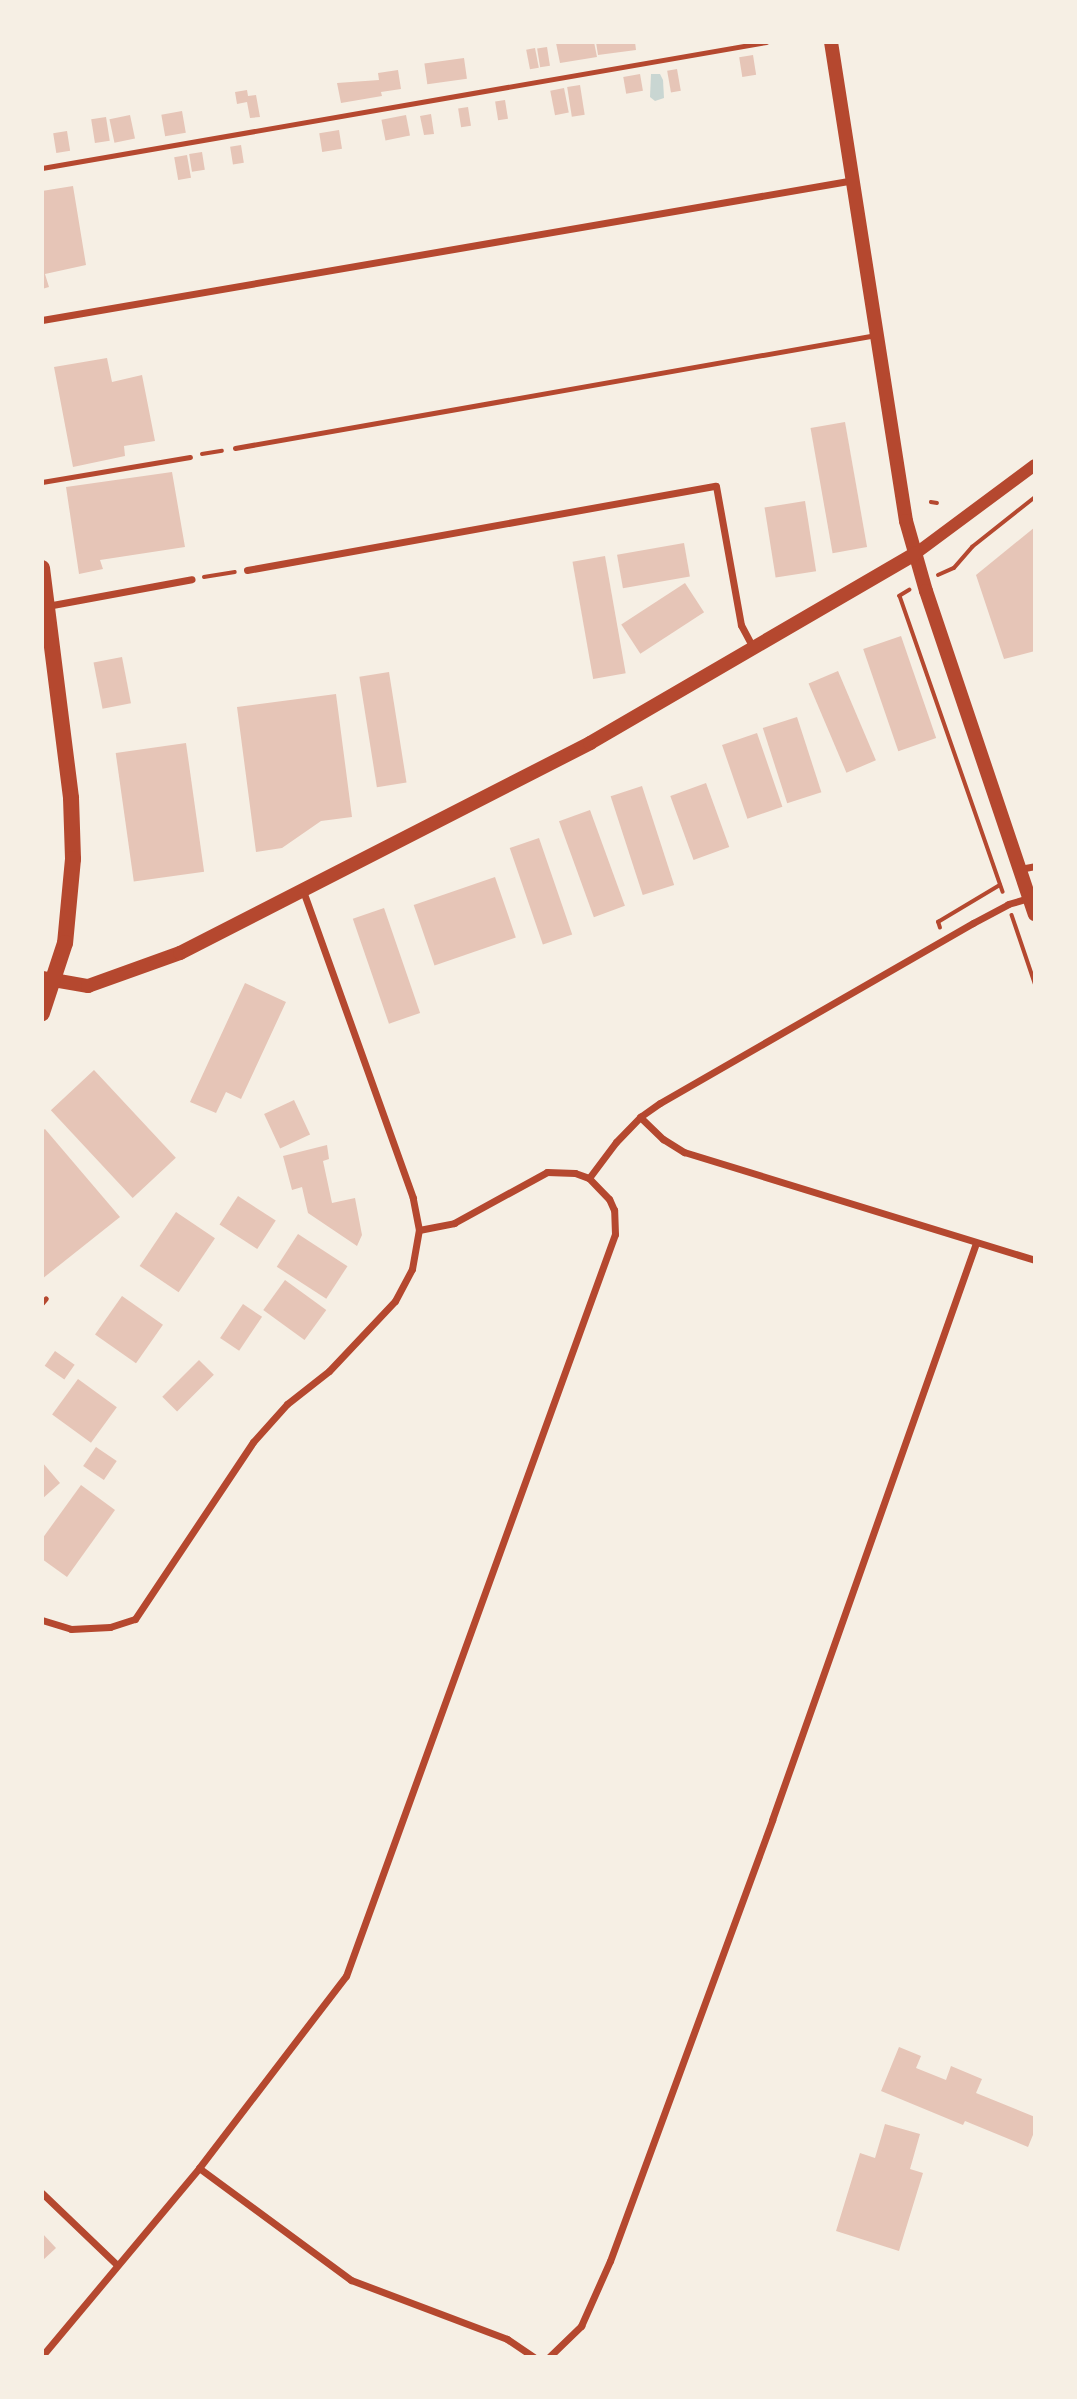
<!DOCTYPE html>
<html>
<head>
<meta charset="utf-8">
<style>
	body { margin:0 }
	#map { position:relative; width:1077px; height:2399px; overflow:hidden; background:#f6efe4; font-family:"Fira Sans",sans-serif }
	div>[style] { position:absolute }
	.water>* { inset:0; background:#c9d6d2 }
	.building>* { inset:0; background:#e6c5b7; transform-origin:0 0 }
	.path>* { height:3.5px; margin:-1.75px; padding:0 1.75px; transform-origin:1.75px; border-radius:1.75px; background:#b5482f }
	.service>* { height:5px; margin:-2.5px; padding:0 2.5px; transform-origin:2.5px; border-radius:2.5px; background:#b5482f }
	.minor>* { height:7px; margin:-3.5px; padding:0 3.5px; transform-origin:3.5px; border-radius:3.5px; background:#b5482f }
	.tertiary>* { height:12px; margin:-6px; padding:0 6px; transform-origin:6px; border-radius:6px; background:#b5482f }
	.secondary>* { height:14px; margin:-7px; padding:0 7px; transform-origin:7px; border-radius:7px; background:#b5482f }
	.primary>* { height:16px; margin:-8px; padding:0 8px; transform-origin:8px; border-radius:8px; background:#b5482f }
	span { translate:-50% -50%; white-space:nowrap; text-align:center; line-height:1.15; -webkit-text-stroke:7px #f6efe4; paint-order:stroke }
	.frame { position:absolute; inset:0; border:44px solid #f6efe4; pointer-events:none }
</style>
</head>
<body>
<div id="map">
	<div class="water">
		<i style="clip-path:polygon(651px 74px,660px 74px,663px 80px,664px 98px,655px 101px,650px 97px)"></i>
	</div>
	<div class="building">
		<i style="clip-path:polygon(594px 42px,597px 57px,560px 63px,556px 43px)"></i>
		<i style="clip-path:polygon(596px 42px,635px 42px,636px 50px,598px 55px)"></i>
		<i style="left:547px;top:47px;width:19px;height:10px;rotate:81deg"></i>
		<i style="left:535px;top:48px;width:20px;height:9px;rotate:79deg"></i>
		<i style="left:753px;top:55px;width:20px;height:14px;rotate:81deg"></i>
		<i style="left:464px;top:58px;width:21px;height:40px;rotate:82deg"></i>
		<i style="left:677px;top:69px;width:22px;height:10px;rotate:80deg"></i>
		<i style="clip-path:polygon(398px 70px,401px 89px,381px 92px,382px 96px,341px 103px,337px 83px,379px 80px,378px 73px)"></i>
		<i style="left:640px;top:74px;width:17px;height:17px;rotate:80deg"></i>
		<i style="left:580px;top:85px;width:30px;height:13px;rotate:81deg"></i>
		<i style="left:564px;top:88px;width:25px;height:14px;rotate:79deg"></i>
		<i style="clip-path:polygon(247px 90px,248px 96px,256px 95px,260px 117px,250px 118px,247px 102px,237px 104px,235px 92px)"></i>
		<i style="left:505px;top:100px;width:19px;height:10px;rotate:81deg"></i>
		<i style="left:468px;top:107px;width:19px;height:10px;rotate:81deg"></i>
		<i style="left:182px;top:111px;width:22px;height:21px;rotate:80deg"></i>
		<i style="clip-path:polygon(431px 114px,434px 134px,424px 135px,420px 116px)"></i>
		<i style="left:130px;top:115px;width:24px;height:21px;rotate:78deg"></i>
		<i style="left:406px;top:115px;width:21px;height:25px;rotate:79deg"></i>
		<i style="left:106px;top:117px;width:24px;height:15px;rotate:81deg"></i>
		<i style="left:339px;top:130px;width:19px;height:20px;rotate:81deg"></i>
		<i style="left:67px;top:131px;width:20px;height:14px;rotate:81deg"></i>
		<i style="left:241px;top:145px;width:18px;height:11px;rotate:81deg"></i>
		<i style="left:202px;top:152px;width:18px;height:13px;rotate:81deg"></i>
		<i style="left:187px;top:155px;width:23px;height:13px;rotate:80deg"></i>
		<i style="clip-path:polygon(73px 186px,86px 265px,45px 274px,49px 287px,42px 289px,42px 191px)"></i>
		<i style="clip-path:polygon(107px 358px,112px 382px,142px 375px,155px 441px,124px 446px,125px 456px,73px 467px,54px 367px)"></i>
		<i style="left:845px;top:422px;width:127px;height:35px;rotate:80deg"></i>
		<i style="clip-path:polygon(172px 472px,185px 547px,100px 560px,103px 569px,79px 574px,66px 487px)"></i>
		<i style="left:805px;top:501px;width:71px;height:41px;rotate:81deg"></i>
		<i style="clip-path:polygon(1035px 527px,1035px 651px,1004px 659px,976px 575px)"></i>
		<i style="left:684px;top:543px;width:34px;height:68px;rotate:80deg"></i>
		<i style="left:605px;top:556px;width:119px;height:33px;rotate:80deg"></i>
		<i style="left:685px;top:583px;width:35px;height:76px;rotate:57deg"></i>
		<i style="left:901px;top:636px;width:108px;height:40px;rotate:71deg"></i>
		<i style="left:122px;top:657px;width:47px;height:29px;rotate:79deg"></i>
		<i style="left:838px;top:671px;width:97px;height:32px;rotate:67deg"></i>
		<i style="left:389px;top:672px;width:112px;height:30px;rotate:81deg"></i>
		<i style="clip-path:polygon(336px 694px,352px 817px,321px 821px,282px 848px,256px 852px,237px 707px)"></i>
		<i style="left:797px;top:717px;width:79px;height:36px;rotate:72deg"></i>
		<i style="left:757px;top:733px;width:78px;height:37px;rotate:71deg"></i>
		<i style="left:186px;top:743px;width:130px;height:71px;rotate:82deg"></i>
		<i style="left:706px;top:783px;width:68px;height:38px;rotate:70deg"></i>
		<i style="left:642px;top:786px;width:104px;height:33px;rotate:72deg"></i>
		<i style="left:590px;top:810px;width:102px;height:33px;rotate:70deg"></i>
		<i style="left:539px;top:838px;width:102px;height:31px;rotate:71deg"></i>
		<i style="left:495px;top:877px;width:64px;height:86px;rotate:71deg"></i>
		<i style="left:384px;top:908px;width:111px;height:33px;rotate:71deg"></i>
		<i style="clip-path:polygon(245px 983px,286px 1002px,241px 1099px,226px 1092px,216px 1113px,190px 1102px)"></i>
		<i style="left:94px;top:1070px;width:120px;height:59px;rotate:47deg"></i>
		<i style="left:294px;top:1100px;width:38px;height:33px;rotate:65deg"></i>
		<i style="clip-path:polygon(45px 1129px,120px 1217px,42px 1279px,42px 1131px)"></i>
		<i style="clip-path:polygon(327px 1145px,329px 1159px,323px 1161px,332px 1203px,355px 1198px,362px 1235px,357px 1246px,308px 1213px,302px 1187px,292px 1190px,283px 1156px)"></i>
		<i style="left:238px;top:1196px;width:45px;height:34px;rotate:33deg"></i>
		<i style="left:176px;top:1212px;width:47px;height:65px;rotate:34deg"></i>
		<i style="left:298px;top:1234px;width:59px;height:39px;rotate:33deg"></i>
		<i style="left:285px;top:1280px;width:51px;height:37px;rotate:36deg"></i>
		<i style="left:122px;top:1296px;width:50px;height:47px;rotate:35deg"></i>
		<i style="left:243px;top:1304px;width:23px;height:41px;rotate:34deg"></i>
		<i style="left:55px;top:1351px;width:24px;height:18px;rotate:35deg"></i>
		<i style="left:199px;top:1360px;width:21px;height:52px;rotate:45deg"></i>
		<i style="left:78px;top:1379px;width:48px;height:44px;rotate:36deg"></i>
		<i style="left:96px;top:1447px;width:25px;height:23px;rotate:34deg"></i>
		<i style="clip-path:polygon(42px 1462px,60px 1483px,42px 1499px)"></i>
		<i style="clip-path:polygon(81px 1485px,115px 1510px,67px 1577px,42px 1559px,42px 1539px)"></i>
		<i style="clip-path:polygon(899px 2047px,921px 2056px,916px 2068px,946px 2080px,951px 2066px,982px 2079px,976px 2093px,1035px 2117px,1035px 2130px,1028px 2147px,965px 2121px,963px 2125px,881px 2091px)"></i>
		<i style="clip-path:polygon(885px 2124px,920px 2134px,910px 2169px,923px 2173px,899px 2251px,836px 2231px,860px 2153px,875px 2158px)"></i>
		<i style="clip-path:polygon(42px 2233px,56px 2248px,42px 2261px)"></i>
	</div>
	<div class="path">
		<i style="left:202px;top:454px;width:20px;rotate:-9deg"></i>
		<i style="left:931px;top:502px;width:6px;rotate:9deg"></i>
		<i style="left:938px;top:575px;width:17px;rotate:-24deg"></i>
		<i style="left:954px;top:568px;width:28px;rotate:-49deg"></i>
		<i style="left:972px;top:547px;width:80px;rotate:-38.4deg"></i>
		<i style="left:204px;top:577px;width:31px;rotate:-9deg"></i>
		<i style="left:910px;top:590px;width:12px;rotate:149deg"></i>
		<i style="left:900px;top:596px;width:313px;rotate:70.8deg"></i>
		<i style="left:1012px;top:915px;width:72px;rotate:71.3deg"></i>
		<i style="left:940px;top:928px;width:6px;rotate:-108deg"></i>
		<i style="left:938px;top:922px;width:72px;rotate:-30.8deg"></i>
	</div>
	<div class="service">
		<i style="left:42px;top:168px;width:735px;rotate:-9.87deg"></i>
		<i style="left:235px;top:448px;width:651px;rotate:-10deg"></i>
		<i style="left:42px;top:482px;width:150px;rotate:-9.6deg"></i>
		<i style="left:42px;top:1303px;width:6px;rotate:-51deg"></i>
	</div>
	<div class="minor">
		<i style="left:42px;top:320px;width:824px;rotate:-9.78deg"></i>
		<i style="left:247px;top:570px;width:476px;rotate:-10.2deg"></i>
		<i style="left:716px;top:486px;width:141px;rotate:79.8deg"></i>
		<i style="left:741px;top:625px;width:26px;rotate:62deg"></i>
		<i style="left:47px;top:606px;width:147px;rotate:-10.5deg"></i>
		<i style="left:1020px;top:869px;width:15px;rotate:-11deg"></i>
		<i style="left:640px;top:1117px;width:32px;rotate:44deg"></i>
		<i style="left:663px;top:1139px;width:25px;rotate:32deg"></i>
		<i style="left:684px;top:1152px;width:367px;rotate:17.1deg"></i>
		<i style="left:419px;top:1230px;width:36px;rotate:-11deg"></i>
		<i style="left:454px;top:1223px;width:106px;rotate:-28.7deg"></i>
		<i style="left:547px;top:1172px;width:28px;rotate:2deg"></i>
		<i style="left:575px;top:1173px;width:15px;rotate:20deg"></i>
		<i style="left:589px;top:1178px;width:45px;rotate:-53.1deg"></i>
		<i style="left:616px;top:1142px;width:35px;rotate:-46deg"></i>
		<i style="left:640px;top:1117px;width:24px;rotate:-35deg"></i>
		<i style="left:660px;top:1103px;width:361px;rotate:-29.9deg"></i>
		<i style="left:973px;top:923px;width:40px;rotate:-28deg"></i>
		<i style="left:1008px;top:904px;width:22px;rotate:-16deg"></i>
		<i style="left:42px;top:1620px;width:30px;rotate:17deg"></i>
		<i style="left:71px;top:1629px;width:39px;rotate:-3deg"></i>
		<i style="left:110px;top:1627px;width:26px;rotate:-18deg"></i>
		<i style="left:135px;top:1619px;width:213px;rotate:-56.3deg"></i>
		<i style="left:253px;top:1442px;width:51px;rotate:-48.2deg"></i>
		<i style="left:287px;top:1404px;width:53px;rotate:-38.2deg"></i>
		<i style="left:329px;top:1371px;width:96px;rotate:-46.7deg"></i>
		<i style="left:395px;top:1301px;width:36px;rotate:-62deg"></i>
		<i style="left:412px;top:1269px;width:40px;rotate:-80deg"></i>
		<i style="left:419px;top:1230px;width:33px;rotate:-101deg"></i>
		<i style="left:413px;top:1198px;width:327px;rotate:-109.7deg"></i>
		<i style="left:199px;top:2168px;width:189px;rotate:36.4deg"></i>
		<i style="left:351px;top:2280px;width:167px;rotate:20.7deg"></i>
		<i style="left:507px;top:2339px;width:32px;rotate:34deg"></i>
		<i style="left:42px;top:2193px;width:103px;rotate:43.8deg"></i>
		<i style="left:42px;top:2356px;width:245px;rotate:-50.1deg"></i>
		<i style="left:199px;top:2168px;width:242px;rotate:-52.6deg"></i>
		<i style="left:346px;top:1976px;width:789px;rotate:-70.07deg"></i>
		<i style="left:615px;top:1234px;width:24px;rotate:-92deg"></i>
		<i style="left:614px;top:1210px;width:12px;rotate:-114deg"></i>
		<i style="left:609px;top:1199px;width:29px;rotate:-134deg"></i>
		<i style="left:549px;top:2357px;width:45px;rotate:-44.1deg"></i>
		<i style="left:581px;top:2326px;width:71px;rotate:-66deg"></i>
		<i style="left:610px;top:2261px;width:470px;rotate:-69.8deg"></i>
		<i style="left:772px;top:1820px;width:612px;rotate:-70.53deg"></i>
	</div>
	<div class="tertiary">
		<i style="left:915px;top:554px;width:149px;rotate:-36.6deg"></i>
	</div>
	<div class="secondary">
		<i style="left:831px;top:42px;width:485px;rotate:81.1deg"></i>
		<i style="left:906px;top:521px;width:73px;rotate:74.1deg"></i>
		<i style="left:926px;top:591px;width:341px;rotate:71.4deg"></i>
		<i style="left:42px;top:978px;width:47px;rotate:9.9deg"></i>
		<i style="left:88px;top:986px;width:98px;rotate:-19.7deg"></i>
		<i style="left:180px;top:953px;width:461px;rotate:-27.1deg"></i>
		<i style="left:590px;top:743px;width:376px;rotate:-30.2deg"></i>
	</div>
	<div class="primary">
		<i style="left:42px;top:568px;width:232px;rotate:82.8deg"></i>
		<i style="left:71px;top:798px;width:61px;rotate:88.1deg"></i>
		<i style="left:73px;top:859px;width:84px;rotate:95.4deg"></i>
		<i style="left:65px;top:943px;width:74px;rotate:108.2deg"></i>
	</div>
	<div class="frame"></div>
</div>
</body>
</html>
